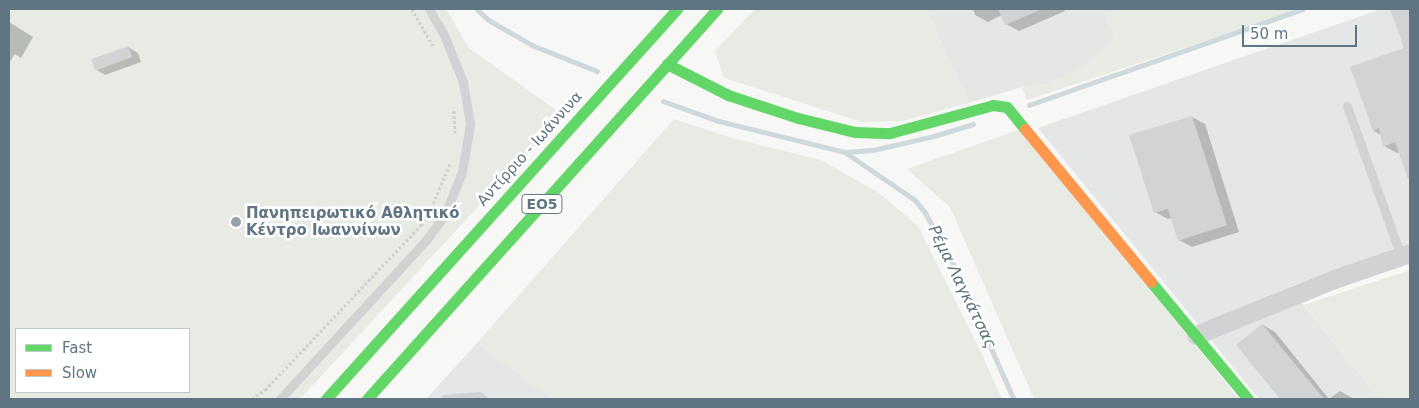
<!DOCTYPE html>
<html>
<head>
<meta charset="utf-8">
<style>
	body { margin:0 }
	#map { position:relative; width:1419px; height:408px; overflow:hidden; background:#f7f7f6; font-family:"DejaVu Sans",sans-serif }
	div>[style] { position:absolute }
	.built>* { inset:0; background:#e5e7e7 }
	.green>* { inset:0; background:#e7ebe4 }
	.shadow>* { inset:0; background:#0003 }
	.stream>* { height:4.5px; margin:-2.25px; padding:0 2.25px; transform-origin:2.25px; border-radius:2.25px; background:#cfd8db }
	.building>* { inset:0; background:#d2d3d4; transform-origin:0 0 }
	.path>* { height:2.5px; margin-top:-1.25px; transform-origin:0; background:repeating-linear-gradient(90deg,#cdcfd0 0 2.5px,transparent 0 5px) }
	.lane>* { height:9px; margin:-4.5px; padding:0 4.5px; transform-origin:4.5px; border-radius:4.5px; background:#d1d2d3 }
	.street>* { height:19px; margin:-9.5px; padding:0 9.5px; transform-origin:9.5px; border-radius:9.5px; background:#d1d2d3 }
	.fast>* { height:11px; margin:-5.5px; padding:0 5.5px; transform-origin:5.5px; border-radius:5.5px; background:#63d668 }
	.slow>* { height:11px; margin:-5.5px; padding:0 5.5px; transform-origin:5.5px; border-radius:5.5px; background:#ff974d }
	.dots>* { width:14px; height:14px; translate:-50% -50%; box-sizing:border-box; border:2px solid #fff; border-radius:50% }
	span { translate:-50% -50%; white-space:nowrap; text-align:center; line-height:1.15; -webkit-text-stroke:5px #fff; paint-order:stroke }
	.shield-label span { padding:1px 4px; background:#fff; border:1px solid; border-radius:4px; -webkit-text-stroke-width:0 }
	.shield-label { font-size:14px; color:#607583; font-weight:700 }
	.street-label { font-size:15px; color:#607583 }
	.poi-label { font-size:15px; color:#607583; font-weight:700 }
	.left { translate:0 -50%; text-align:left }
	.water-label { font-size:16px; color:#5b767e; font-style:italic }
	.frame { position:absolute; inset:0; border:10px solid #607583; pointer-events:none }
	.legend { position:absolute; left:15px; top:328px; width:175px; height:65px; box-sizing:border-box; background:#fff; border:1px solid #bfc8cd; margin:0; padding:6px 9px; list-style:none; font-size:15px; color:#607583 }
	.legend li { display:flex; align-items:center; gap:10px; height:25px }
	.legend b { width:25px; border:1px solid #bfc8cd }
	.scale { position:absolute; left:1242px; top:25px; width:115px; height:22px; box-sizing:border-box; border:2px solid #607583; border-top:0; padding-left:6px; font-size:15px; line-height:18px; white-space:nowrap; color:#607583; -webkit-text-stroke:4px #fff; paint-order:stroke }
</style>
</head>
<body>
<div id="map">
	<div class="built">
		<i style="clip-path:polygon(926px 9px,1103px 9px,1115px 36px,1078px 71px,1046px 84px,1022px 87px,969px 103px)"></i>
		<i style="clip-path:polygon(1381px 9px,1410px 9px,1410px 243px,1289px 287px,1380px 399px,1259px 399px,1038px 128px)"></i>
		<i style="clip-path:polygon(477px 343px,553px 399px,426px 399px)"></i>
	</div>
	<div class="green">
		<i style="clip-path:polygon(evenodd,9px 9px,446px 9px,469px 48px,563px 115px,300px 399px,9px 399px,9px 9px,16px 329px,189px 329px,189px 392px,16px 392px,16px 329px)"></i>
		<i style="clip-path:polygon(755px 9px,926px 9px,969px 103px,902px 121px,862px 122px,724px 78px,715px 51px)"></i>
		<i style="clip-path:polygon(1103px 9px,1302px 9px,1027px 100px,1022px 87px,1046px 84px,1078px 71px,1115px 36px)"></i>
		<i style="clip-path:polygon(674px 119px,736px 139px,821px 160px,879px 193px,918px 226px,979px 348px,1002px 399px,553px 399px,477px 343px)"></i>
		<i style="clip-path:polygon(1021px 129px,1239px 399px,1034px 399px,950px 207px,907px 169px)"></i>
		<i style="clip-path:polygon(1410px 270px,1410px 399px,1380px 399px,1304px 305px)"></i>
	</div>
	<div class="shadow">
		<i style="clip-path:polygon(973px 9px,1065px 9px,1065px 11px,1019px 31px,1006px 24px,1002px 15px,988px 22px,975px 15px)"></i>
		<i style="clip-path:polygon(1400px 9px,1410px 9px,1410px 163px,1402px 159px,1400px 152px,1397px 153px,1384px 146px,1381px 135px,1374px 131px,1406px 49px,1392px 11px)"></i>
		<i style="clip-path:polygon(9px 22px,33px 37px,21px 58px,15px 54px,9px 63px)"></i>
		<i style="clip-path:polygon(128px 47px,138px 53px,141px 62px,105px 75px,95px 69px)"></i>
		<i style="clip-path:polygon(1192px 117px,1205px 124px,1239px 232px,1192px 247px,1179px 240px,1172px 218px,1168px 219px,1155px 212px)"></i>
		<i style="clip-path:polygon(1263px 325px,1275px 332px,1329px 399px,1340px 391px,1354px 399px,1281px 399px,1238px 345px)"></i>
	</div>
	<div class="stream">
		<i style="left:477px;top:9px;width:16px;rotate:43deg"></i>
		<i style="left:489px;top:20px;width:50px;rotate:30.2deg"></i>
		<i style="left:532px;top:45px;width:70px;rotate:21.8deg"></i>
		<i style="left:663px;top:101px;width:59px;rotate:19.7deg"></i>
		<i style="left:719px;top:121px;width:130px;rotate:13.8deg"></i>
		<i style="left:845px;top:152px;width:28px;rotate:-4deg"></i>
		<i style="left:873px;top:150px;width:63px;rotate:-12.9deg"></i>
		<i style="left:934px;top:136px;width:41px;rotate:-17.1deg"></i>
		<i style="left:1029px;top:105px;width:290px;rotate:-19.3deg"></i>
		<i style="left:845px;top:152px;width:85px;rotate:34.4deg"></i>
		<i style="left:915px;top:200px;width:16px;rotate:50deg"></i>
		<i style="left:925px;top:212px;width:60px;rotate:61.3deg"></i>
		<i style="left:954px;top:265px;width:147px;rotate:65.9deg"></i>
	</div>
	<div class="building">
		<i style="clip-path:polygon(998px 9px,1042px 9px,1005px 25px)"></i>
		<i style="clip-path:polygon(1390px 9px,1410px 9px,1410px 179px,1408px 179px,1395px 142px,1383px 147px,1379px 128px,1373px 131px,1350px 67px,1404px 48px)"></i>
		<i style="left:128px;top:46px;width:12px;height:39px;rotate:70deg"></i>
		<i style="clip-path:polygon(1192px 116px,1227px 225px,1178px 241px,1168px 209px,1154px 213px,1129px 135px)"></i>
		<i style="clip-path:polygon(1262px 324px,1324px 399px,1280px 399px,1236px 345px)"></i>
	</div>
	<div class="path">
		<i style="left:412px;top:9px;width:44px;rotate:59.9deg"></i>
		<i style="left:454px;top:111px;width:22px;rotate:87deg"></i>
		<i style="left:252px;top:399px;width:16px;rotate:-35deg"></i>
		<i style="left:265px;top:390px;width:227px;rotate:-46.6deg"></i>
		<i style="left:421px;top:225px;width:20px;rotate:-60deg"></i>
		<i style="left:431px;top:208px;width:49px;rotate:-67.1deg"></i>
	</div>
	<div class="lane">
		<i style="left:1347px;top:106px;width:159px;rotate:70.2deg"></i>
		<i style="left:280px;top:399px;width:217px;rotate:-47.4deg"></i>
		<i style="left:427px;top:239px;width:31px;rotate:-54deg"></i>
		<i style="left:445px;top:214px;width:45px;rotate:-68deg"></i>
		<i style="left:462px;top:172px;width:49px;rotate:-80.5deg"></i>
		<i style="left:470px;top:124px;width:43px;rotate:-99.5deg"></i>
		<i style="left:463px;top:82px;width:51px;rotate:-112deg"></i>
		<i style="left:444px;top:35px;width:30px;rotate:-120deg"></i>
		<i style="left:445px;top:399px;width:34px;rotate:-5deg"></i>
		<i style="left:479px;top:396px;width:5px;rotate:37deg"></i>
	</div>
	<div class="street">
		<i style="left:1196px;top:335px;width:149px;rotate:-22.1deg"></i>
		<i style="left:1334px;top:279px;width:80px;rotate:-18.9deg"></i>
	</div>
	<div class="fast">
		<i style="left:667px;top:64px;width:68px;rotate:26.9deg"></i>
		<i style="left:728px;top:95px;width:74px;rotate:18.2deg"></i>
		<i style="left:798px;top:118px;width:59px;rotate:13.8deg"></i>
		<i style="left:855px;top:132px;width:35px;rotate:2deg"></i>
		<i style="left:890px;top:133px;width:107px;rotate:-15.2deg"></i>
		<i style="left:993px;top:105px;width:14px;rotate:8deg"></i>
		<i style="left:1007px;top:107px;width:28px;rotate:51deg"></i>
		<i style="left:1151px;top:282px;width:152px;rotate:50.3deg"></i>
		<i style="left:326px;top:399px;width:525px;rotate:-48.01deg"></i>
		<i style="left:367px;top:399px;width:524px;rotate:-48.09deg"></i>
	</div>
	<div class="slow">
		<i style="left:1025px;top:129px;width:198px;rotate:50.5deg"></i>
	</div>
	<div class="dots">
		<i style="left:236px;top:222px;background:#95a2ab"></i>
	</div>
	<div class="shield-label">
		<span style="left:542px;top:204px">ΕΟ5</span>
	</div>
	<div class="street-label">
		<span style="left:530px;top:149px;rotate:-48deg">Αντίρριο - Ιωάννινα</span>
	</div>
	<div class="poi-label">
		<span class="left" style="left:246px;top:222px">Πανηπειρωτικό Αθλητικό<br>Κέντρο Ιωαννίνων</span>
	</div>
	<div class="water-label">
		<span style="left:962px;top:287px;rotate:64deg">Ρέμα Λαγκάτσας</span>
	</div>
	<div class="frame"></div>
	<ul class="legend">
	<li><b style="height:6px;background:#63d668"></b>Fast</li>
	<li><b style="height:6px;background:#ff974d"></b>Slow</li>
	</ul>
	<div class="scale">50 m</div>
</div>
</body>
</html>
